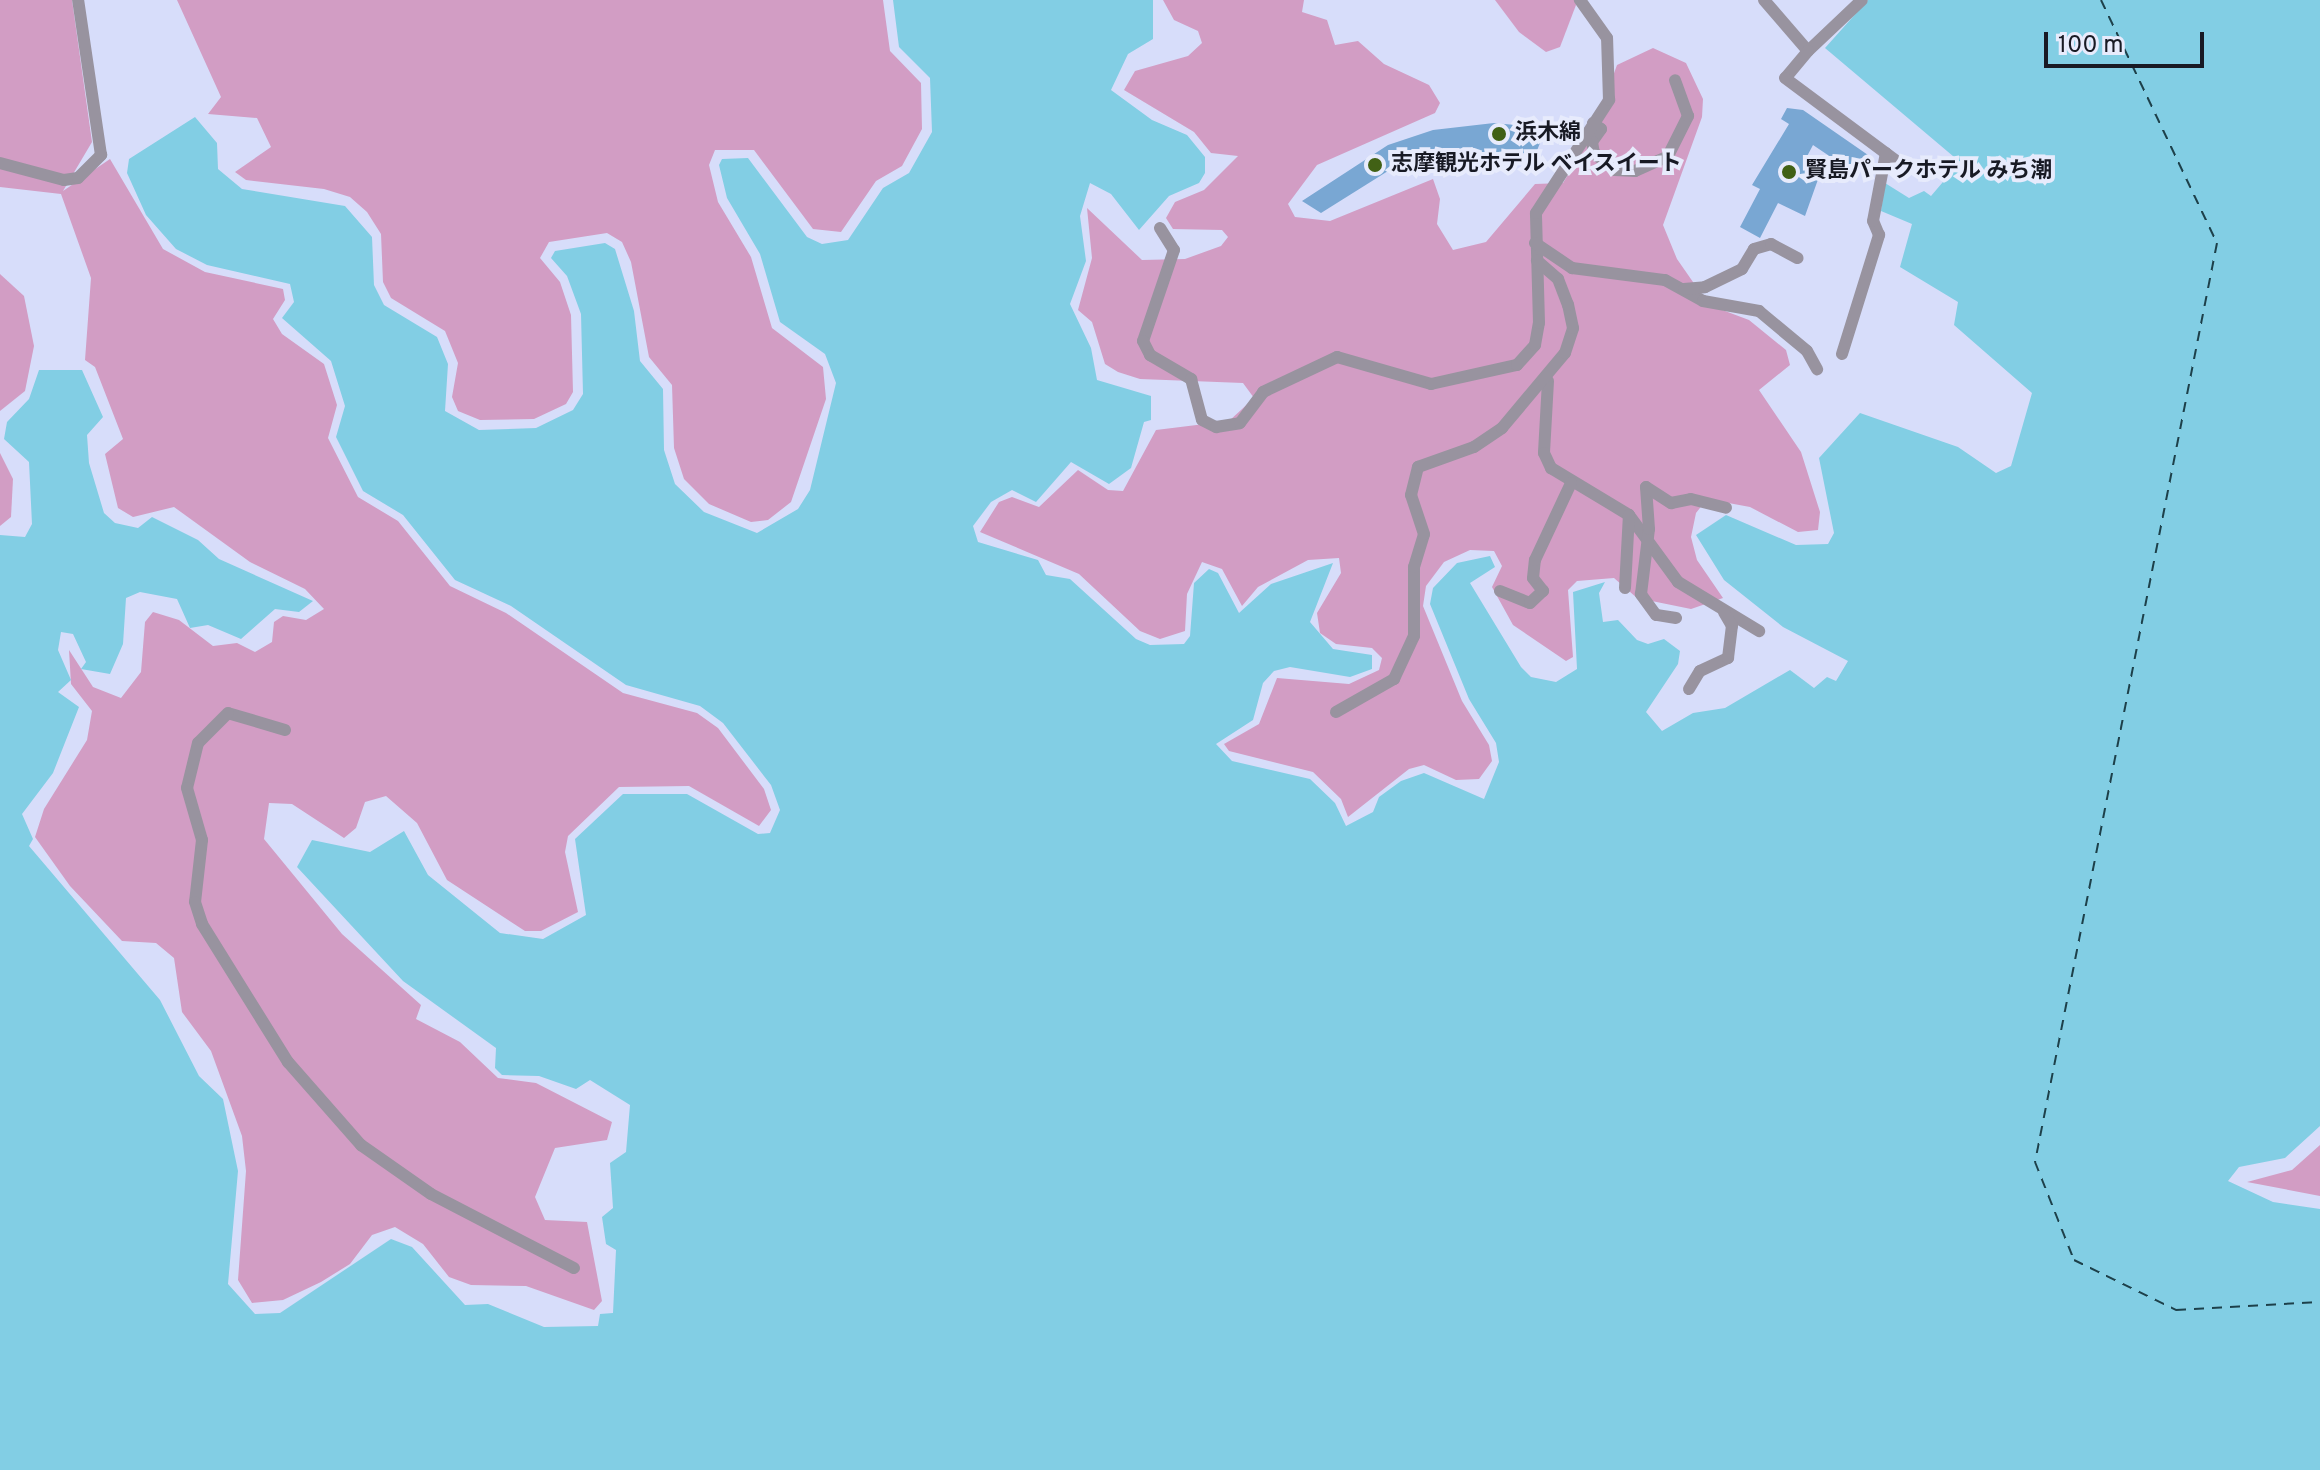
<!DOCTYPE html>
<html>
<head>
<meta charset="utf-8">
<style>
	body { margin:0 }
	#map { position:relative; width:2320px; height:1470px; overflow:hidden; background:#d7ddfa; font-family:Overpass,"Noto Sans JP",sans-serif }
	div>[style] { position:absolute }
	.forest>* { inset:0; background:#d29dc4 }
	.water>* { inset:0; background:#82cee4 }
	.ferry>* { height:2px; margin-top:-1px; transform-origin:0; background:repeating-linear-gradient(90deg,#1d404a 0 10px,transparent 0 18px) }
	.building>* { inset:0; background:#79a7d3 }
	.street>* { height:12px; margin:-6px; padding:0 6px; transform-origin:6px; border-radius:6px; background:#98939f }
	.dots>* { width:22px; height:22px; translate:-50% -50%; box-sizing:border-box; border:4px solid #e7ebfc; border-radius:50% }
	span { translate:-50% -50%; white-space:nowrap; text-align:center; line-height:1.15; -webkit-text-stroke:8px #e7ebfc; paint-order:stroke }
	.poi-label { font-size:22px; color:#181a24; font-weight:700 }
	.left { translate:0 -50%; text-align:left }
	.scale { position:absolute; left:2044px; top:32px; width:160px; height:36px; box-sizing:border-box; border:4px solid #181a24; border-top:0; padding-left:10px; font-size:24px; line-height:28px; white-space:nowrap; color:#181a24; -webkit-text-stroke:6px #e7ebfc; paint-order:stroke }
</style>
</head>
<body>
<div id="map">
	<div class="forest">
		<i style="clip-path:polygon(0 0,72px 0,92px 142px,63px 191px,110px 159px,163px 249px,205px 272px,283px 289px,285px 300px,273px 319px,282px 334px,324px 364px,337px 405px,328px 438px,358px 497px,398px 521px,450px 586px,506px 613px,623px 693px,697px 713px,718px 728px,764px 789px,771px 810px,759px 826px,689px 786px,619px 787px,568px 836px,565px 852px,578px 912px,541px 931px,525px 931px,447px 880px,417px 823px,386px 796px,365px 802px,356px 828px,344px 838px,292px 804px,269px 803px,264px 839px,342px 934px,421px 1005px,416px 1019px,460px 1042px,498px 1078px,536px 1083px,612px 1122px,607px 1140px,555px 1148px,535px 1197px,545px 1220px,587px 1222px,602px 1301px,594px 1310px,526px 1286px,471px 1285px,449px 1277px,423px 1244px,395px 1227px,372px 1235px,350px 1264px,321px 1282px,283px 1300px,252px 1303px,238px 1280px,246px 1171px,242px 1136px,211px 1051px,182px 1012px,174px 958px,156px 943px,122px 941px,70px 886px,35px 837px,44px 809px,87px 740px,92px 711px,71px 684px,69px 650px,93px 687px,121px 698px,141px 672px,145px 622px,153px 612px,179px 620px,213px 646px,237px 643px,255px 652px,272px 642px,274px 622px,283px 616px,306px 620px,324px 609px,305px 589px,250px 562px,174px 507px,133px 517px,118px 508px,105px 454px,123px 439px,95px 367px,85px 360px,91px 278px,61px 194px,0 187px)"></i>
		<i style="clip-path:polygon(177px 0,883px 0,890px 51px,921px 83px,922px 129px,902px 166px,876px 181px,841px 232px,813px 229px,754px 150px,715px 150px,709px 165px,718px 202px,751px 257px,772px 328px,823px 367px,826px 399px,791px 502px,768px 520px,751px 522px,709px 504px,684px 479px,674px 448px,672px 385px,649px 357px,631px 262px,622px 242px,607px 233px,549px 242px,540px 258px,560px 282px,571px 315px,573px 392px,566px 404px,534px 419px,480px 420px,458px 411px,452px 397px,458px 363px,445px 331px,391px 298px,383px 282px,381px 234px,367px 212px,350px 197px,324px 189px,246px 180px,235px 172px,271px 147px,257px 118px,208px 114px,221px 97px)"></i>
		<i style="clip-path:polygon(1163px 0,1304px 0,1302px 12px,1327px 20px,1335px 45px,1358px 41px,1384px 64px,1429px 85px,1440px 103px,1435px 113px,1317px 165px,1288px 204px,1295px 217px,1330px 221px,1433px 179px,1440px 199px,1437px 224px,1453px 250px,1486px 242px,1535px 184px,1563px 183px,1591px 137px,1617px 65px,1653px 48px,1686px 63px,1703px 99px,1702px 117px,1663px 225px,1677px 259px,1709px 305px,1749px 320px,1786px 350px,1790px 365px,1759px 390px,1801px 452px,1820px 512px,1818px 530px,1798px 532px,1750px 507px,1707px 499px,1696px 513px,1691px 537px,1697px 560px,1723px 598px,1691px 609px,1637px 598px,1614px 578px,1577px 581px,1568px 590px,1573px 657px,1566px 661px,1513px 625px,1492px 587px,1502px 566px,1494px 551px,1470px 550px,1444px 562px,1426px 586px,1423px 606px,1462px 701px,1489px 745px,1492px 761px,1479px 779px,1456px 780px,1424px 765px,1409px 769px,1348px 817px,1341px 799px,1313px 772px,1229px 751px,1224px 744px,1259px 724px,1277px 678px,1349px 684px,1379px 670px,1382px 658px,1372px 648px,1336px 644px,1320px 633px,1317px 613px,1341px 573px,1339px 558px,1308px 560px,1258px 587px,1242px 606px,1222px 569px,1202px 562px,1187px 594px,1185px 631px,1160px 639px,1140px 631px,1079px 574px,980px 532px,999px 502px,1012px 497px,1039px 507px,1078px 470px,1108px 490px,1123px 491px,1156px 430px,1229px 421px,1254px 398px,1243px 383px,1140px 379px,1118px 372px,1105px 364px,1092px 322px,1078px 310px,1092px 258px,1087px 208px,1142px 260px,1185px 259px,1221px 246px,1228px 237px,1222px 230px,1173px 229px,1166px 218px,1175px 202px,1204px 190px,1238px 156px,1211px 153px,1194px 132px,1124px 90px,1135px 71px,1188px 56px,1202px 43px,1198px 31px,1174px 20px)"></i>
		<i style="clip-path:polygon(1495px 0,1575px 0,1576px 5px,1560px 47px,1546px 52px,1519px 32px)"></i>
		<i style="clip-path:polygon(0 274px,24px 296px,34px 346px,25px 391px,0 411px)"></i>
		<i style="clip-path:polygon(0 453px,13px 479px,11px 517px,0 526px)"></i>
		<i style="clip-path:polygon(2320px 1145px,2320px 1196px,2247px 1182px,2292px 1170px)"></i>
	</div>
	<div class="water">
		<i style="clip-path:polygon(893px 0,1153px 0,1153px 39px,1128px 54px,1111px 90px,1152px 120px,1187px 135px,1205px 157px,1205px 173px,1199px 183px,1169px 196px,1139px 230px,1111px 194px,1090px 183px,1080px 216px,1086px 261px,1070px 304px,1091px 348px,1097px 380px,1151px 396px,1151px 420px,1144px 422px,1131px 468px,1109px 484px,1071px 462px,1036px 502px,1012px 490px,991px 502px,973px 526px,978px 542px,1038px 560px,1046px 575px,1070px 579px,1136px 639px,1150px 645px,1184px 644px,1190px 636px,1194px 583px,1209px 569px,1218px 573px,1239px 613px,1271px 584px,1333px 563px,1310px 622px,1333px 649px,1372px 655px,1372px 669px,1350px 677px,1290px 667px,1274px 671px,1263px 683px,1253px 720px,1216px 744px,1232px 761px,1310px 779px,1335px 803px,1346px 826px,1373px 812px,1379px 797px,1401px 781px,1424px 773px,1484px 799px,1499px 762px,1496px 743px,1469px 699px,1430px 604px,1433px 588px,1457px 563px,1490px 556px,1495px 567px,1470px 583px,1521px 667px,1531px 677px,1556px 682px,1577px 669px,1573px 592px,1605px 582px,1599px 593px,1603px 622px,1618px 620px,1637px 640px,1648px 644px,1664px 639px,1680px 651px,1678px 664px,1646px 712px,1662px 731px,1693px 713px,1725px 708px,1790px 670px,1814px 688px,1827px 677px,1836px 681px,1848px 661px,1783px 627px,1724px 580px,1696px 535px,1726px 515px,1796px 545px,1828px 544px,1834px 533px,1819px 458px,1860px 413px,1958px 447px,1996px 473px,2011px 466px,2032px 393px,1954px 325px,1958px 302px,1900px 267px,1912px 224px,1881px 211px,1885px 183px,1909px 198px,1924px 191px,1931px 196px,1960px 162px,1825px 48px,1868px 0,2320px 0,2320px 1126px,2285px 1158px,2239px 1167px,2228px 1181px,2273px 1202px,2320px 1209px,2320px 1470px,0 1470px,0 535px,25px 537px,32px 524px,29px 462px,4px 439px,7px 422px,29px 399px,39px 370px,82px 370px,103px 417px,87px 435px,89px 463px,104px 513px,115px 523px,138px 528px,152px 517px,198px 540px,219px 559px,313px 601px,299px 612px,275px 609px,241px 639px,208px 625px,190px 628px,177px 599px,140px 592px,126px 598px,123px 644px,110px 674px,81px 669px,86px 662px,73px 634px,61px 632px,58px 650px,71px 680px,58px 692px,79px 707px,53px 773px,22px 814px,33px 839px,29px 846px,160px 1000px,199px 1076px,223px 1099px,238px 1171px,228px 1284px,255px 1314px,280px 1313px,391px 1239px,412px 1247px,465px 1305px,488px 1304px,544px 1327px,598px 1326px,600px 1314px,613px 1313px,616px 1250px,606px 1244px,602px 1217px,613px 1208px,610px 1163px,626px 1152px,630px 1105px,590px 1080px,576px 1089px,539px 1076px,502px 1075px,495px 1068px,496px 1048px,403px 981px,297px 867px,312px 840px,370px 852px,404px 831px,428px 875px,500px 933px,543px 939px,586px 915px,575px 839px,623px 794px,687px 794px,758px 834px,770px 833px,780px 810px,771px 785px,723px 723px,700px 706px,626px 685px,511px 606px,455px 580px,403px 515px,363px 491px,336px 437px,345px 406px,331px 361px,282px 318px,294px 302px,290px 284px,207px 265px,176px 249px,146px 215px,127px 173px,129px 159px,195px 117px,217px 143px,218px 169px,242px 189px,345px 206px,372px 237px,374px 285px,384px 305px,437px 337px,448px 364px,445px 411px,479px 430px,536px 428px,573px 410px,583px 394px,581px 314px,567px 276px,551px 258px,555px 251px,605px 243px,615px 249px,634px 311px,640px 361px,663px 389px,664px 450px,675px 484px,704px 512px,757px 533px,798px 509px,810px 490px,836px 383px,825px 354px,780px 322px,760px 254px,727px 198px,719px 165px,722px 159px,748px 158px,807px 237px,822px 244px,848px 240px,883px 188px,909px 173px,932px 132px,930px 78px,899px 47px)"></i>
	</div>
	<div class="ferry">
		<i style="left:2101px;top:0;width:269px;rotate:64.5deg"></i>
		<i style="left:2217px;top:243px;width:937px;rotate:101.2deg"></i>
		<i style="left:2035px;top:1162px;width:105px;rotate:68.3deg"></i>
		<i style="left:2074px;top:1260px;width:114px;rotate:26.1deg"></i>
		<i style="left:2176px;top:1310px;width:144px;rotate:-3.2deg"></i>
	</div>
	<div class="building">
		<i style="clip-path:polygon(1787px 108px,1803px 110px,1868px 155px,1856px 174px,1813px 145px,1804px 162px,1821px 171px,1805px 216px,1778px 203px,1760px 238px,1740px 227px,1760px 189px,1752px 185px,1789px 124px,1781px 119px)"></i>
		<i style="clip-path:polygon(1494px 123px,1546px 128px,1536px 153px,1443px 154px,1388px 171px,1321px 213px,1302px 201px,1388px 145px,1433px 130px)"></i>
	</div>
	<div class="street">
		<i style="left:1764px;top:0;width:67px;rotate:49.2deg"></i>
		<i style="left:1808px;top:51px;width:74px;rotate:-43.4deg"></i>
		<i style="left:1808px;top:51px;width:35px;rotate:130deg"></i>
		<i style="left:1785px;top:78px;width:137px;rotate:36.7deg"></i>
		<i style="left:1593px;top:123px;width:10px;rotate:37deg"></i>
		<i style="left:1601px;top:129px;width:16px;rotate:125deg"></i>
		<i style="left:1592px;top:142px;width:11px;rotate:80deg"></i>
		<i style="left:1594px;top:153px;width:27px;rotate:39deg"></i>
		<i style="left:1615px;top:170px;width:20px;rotate:3deg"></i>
		<i style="left:1635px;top:171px;width:36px;rotate:-24deg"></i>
		<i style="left:1668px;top:156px;width:45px;rotate:-63.4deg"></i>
		<i style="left:1688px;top:116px;width:38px;rotate:-110deg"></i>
		<i style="left:0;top:163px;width:66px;rotate:14.9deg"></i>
		<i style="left:64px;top:180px;width:14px;rotate:-8deg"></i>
		<i style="left:78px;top:178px;width:33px;rotate:-45deg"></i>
		<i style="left:101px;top:155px;width:157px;rotate:-98.4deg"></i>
		<i style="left:1160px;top:228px;width:26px;rotate:58deg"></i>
		<i style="left:1174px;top:250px;width:96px;rotate:108.8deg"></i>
		<i style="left:1143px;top:341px;width:16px;rotate:63deg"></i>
		<i style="left:1150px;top:355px;width:48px;rotate:30.3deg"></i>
		<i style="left:1191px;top:379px;width:42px;rotate:75deg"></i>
		<i style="left:1202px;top:420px;width:16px;rotate:27deg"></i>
		<i style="left:1216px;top:427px;width:24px;rotate:-9deg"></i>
		<i style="left:1240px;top:423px;width:39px;rotate:-53deg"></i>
		<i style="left:1263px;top:392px;width:82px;rotate:-25.3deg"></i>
		<i style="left:1337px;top:357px;width:98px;rotate:16deg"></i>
		<i style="left:1431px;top:384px;width:88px;rotate:-12.5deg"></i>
		<i style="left:1517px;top:365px;width:27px;rotate:-48deg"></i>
		<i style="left:1535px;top:345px;width:22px;rotate:-80deg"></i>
		<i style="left:1539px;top:323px;width:110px;rotate:-91.6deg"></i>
		<i style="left:1536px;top:213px;width:135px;rotate:-57.1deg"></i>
		<i style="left:1609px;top:100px;width:62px;rotate:-91.8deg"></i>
		<i style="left:1607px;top:38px;width:47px;rotate:-125.4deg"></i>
		<i style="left:1535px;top:243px;width:45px;rotate:34deg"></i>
		<i style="left:1572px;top:268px;width:94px;rotate:7.4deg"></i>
		<i style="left:1665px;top:280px;width:43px;rotate:28.9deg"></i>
		<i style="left:1703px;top:301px;width:57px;rotate:10.1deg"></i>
		<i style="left:1759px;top:311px;width:62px;rotate:39.8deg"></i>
		<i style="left:1807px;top:351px;width:21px;rotate:61deg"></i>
		<i style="left:1684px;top:289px;width:21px;rotate:-5deg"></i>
		<i style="left:1705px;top:287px;width:41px;rotate:-25.9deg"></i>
		<i style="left:1742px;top:269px;width:23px;rotate:-59deg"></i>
		<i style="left:1754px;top:249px;width:18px;rotate:-16deg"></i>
		<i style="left:1771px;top:244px;width:30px;rotate:28deg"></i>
		<i style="left:1842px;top:354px;width:125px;rotate:-72.7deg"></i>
		<i style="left:1879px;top:235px;width:15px;rotate:-113deg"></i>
		<i style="left:1873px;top:221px;width:69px;rotate:-79.2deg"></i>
		<i style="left:1548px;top:381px;width:72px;rotate:93.2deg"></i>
		<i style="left:1544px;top:453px;width:17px;rotate:65deg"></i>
		<i style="left:1551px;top:468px;width:91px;rotate:31.1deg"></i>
		<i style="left:1629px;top:515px;width:83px;rotate:53.8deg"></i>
		<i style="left:1678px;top:582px;width:95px;rotate:31.2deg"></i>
		<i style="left:1625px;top:588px;width:73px;rotate:-86.9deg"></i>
		<i style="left:1500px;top:591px;width:32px;rotate:22deg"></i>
		<i style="left:1530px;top:603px;width:18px;rotate:-43deg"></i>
		<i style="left:1543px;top:591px;width:16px;rotate:-128deg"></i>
		<i style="left:1533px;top:578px;width:18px;rotate:-84deg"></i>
		<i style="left:1535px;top:560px;width:85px;rotate:-64.9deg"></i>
		<i style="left:1676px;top:618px;width:20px;rotate:-171deg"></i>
		<i style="left:1656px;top:615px;width:26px;rotate:-126deg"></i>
		<i style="left:1641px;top:594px;width:65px;rotate:-83deg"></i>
		<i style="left:1649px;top:529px;width:42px;rotate:-94.1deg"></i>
		<i style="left:1646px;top:487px;width:30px;rotate:33deg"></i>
		<i style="left:1671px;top:503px;width:20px;rotate:-11deg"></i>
		<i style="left:1691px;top:499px;width:36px;rotate:14deg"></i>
		<i style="left:1689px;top:689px;width:21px;rotate:-59deg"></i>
		<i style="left:1700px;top:671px;width:31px;rotate:-25deg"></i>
		<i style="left:1728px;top:658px;width:32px;rotate:-83deg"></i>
		<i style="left:1732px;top:626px;width:16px;rotate:-120deg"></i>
		<i style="left:1336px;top:712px;width:67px;rotate:-29.6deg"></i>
		<i style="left:1394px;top:679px;width:47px;rotate:-65.1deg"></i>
		<i style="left:1414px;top:636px;width:69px;rotate:-90deg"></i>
		<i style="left:1414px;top:567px;width:34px;rotate:-73deg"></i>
		<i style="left:1424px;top:534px;width:41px;rotate:-108.4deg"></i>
		<i style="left:1411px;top:495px;width:29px;rotate:-76deg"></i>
		<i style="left:1418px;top:467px;width:59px;rotate:-19.7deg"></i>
		<i style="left:1474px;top:447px;width:34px;rotate:-34deg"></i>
		<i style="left:1502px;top:428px;width:98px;rotate:-50deg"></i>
		<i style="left:1565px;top:353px;width:26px;rotate:-72deg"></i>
		<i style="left:1573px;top:328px;width:24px;rotate:-102deg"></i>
		<i style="left:1568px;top:305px;width:28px;rotate:-111deg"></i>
		<i style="left:1558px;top:279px;width:28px;rotate:-139deg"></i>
		<i style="left:285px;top:730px;width:59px;rotate:-163.4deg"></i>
		<i style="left:228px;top:713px;width:42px;rotate:135deg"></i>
		<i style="left:198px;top:743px;width:46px;rotate:103.7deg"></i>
		<i style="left:187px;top:788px;width:54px;rotate:73.9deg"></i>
		<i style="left:202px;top:840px;width:62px;rotate:96.4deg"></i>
		<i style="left:195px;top:902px;width:23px;rotate:72deg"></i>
		<i style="left:202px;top:924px;width:163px;rotate:58.1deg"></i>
		<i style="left:288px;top:1062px;width:111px;rotate:48.7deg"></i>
		<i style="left:361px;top:1145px;width:85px;rotate:35deg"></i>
		<i style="left:431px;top:1194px;width:161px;rotate:27.4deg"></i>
	</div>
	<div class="dots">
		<i style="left:1499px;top:134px;background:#416115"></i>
		<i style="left:1375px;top:165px;background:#416115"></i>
		<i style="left:1789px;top:172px;background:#416115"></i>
	</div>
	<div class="poi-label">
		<span class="left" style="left:1515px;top:134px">浜木綿</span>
		<span class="left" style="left:1391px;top:165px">志摩観光ホテル ベイスイート</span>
		<span class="left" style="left:1805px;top:172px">賢島パークホテル みち潮</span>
	</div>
	<div class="scale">100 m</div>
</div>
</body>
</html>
